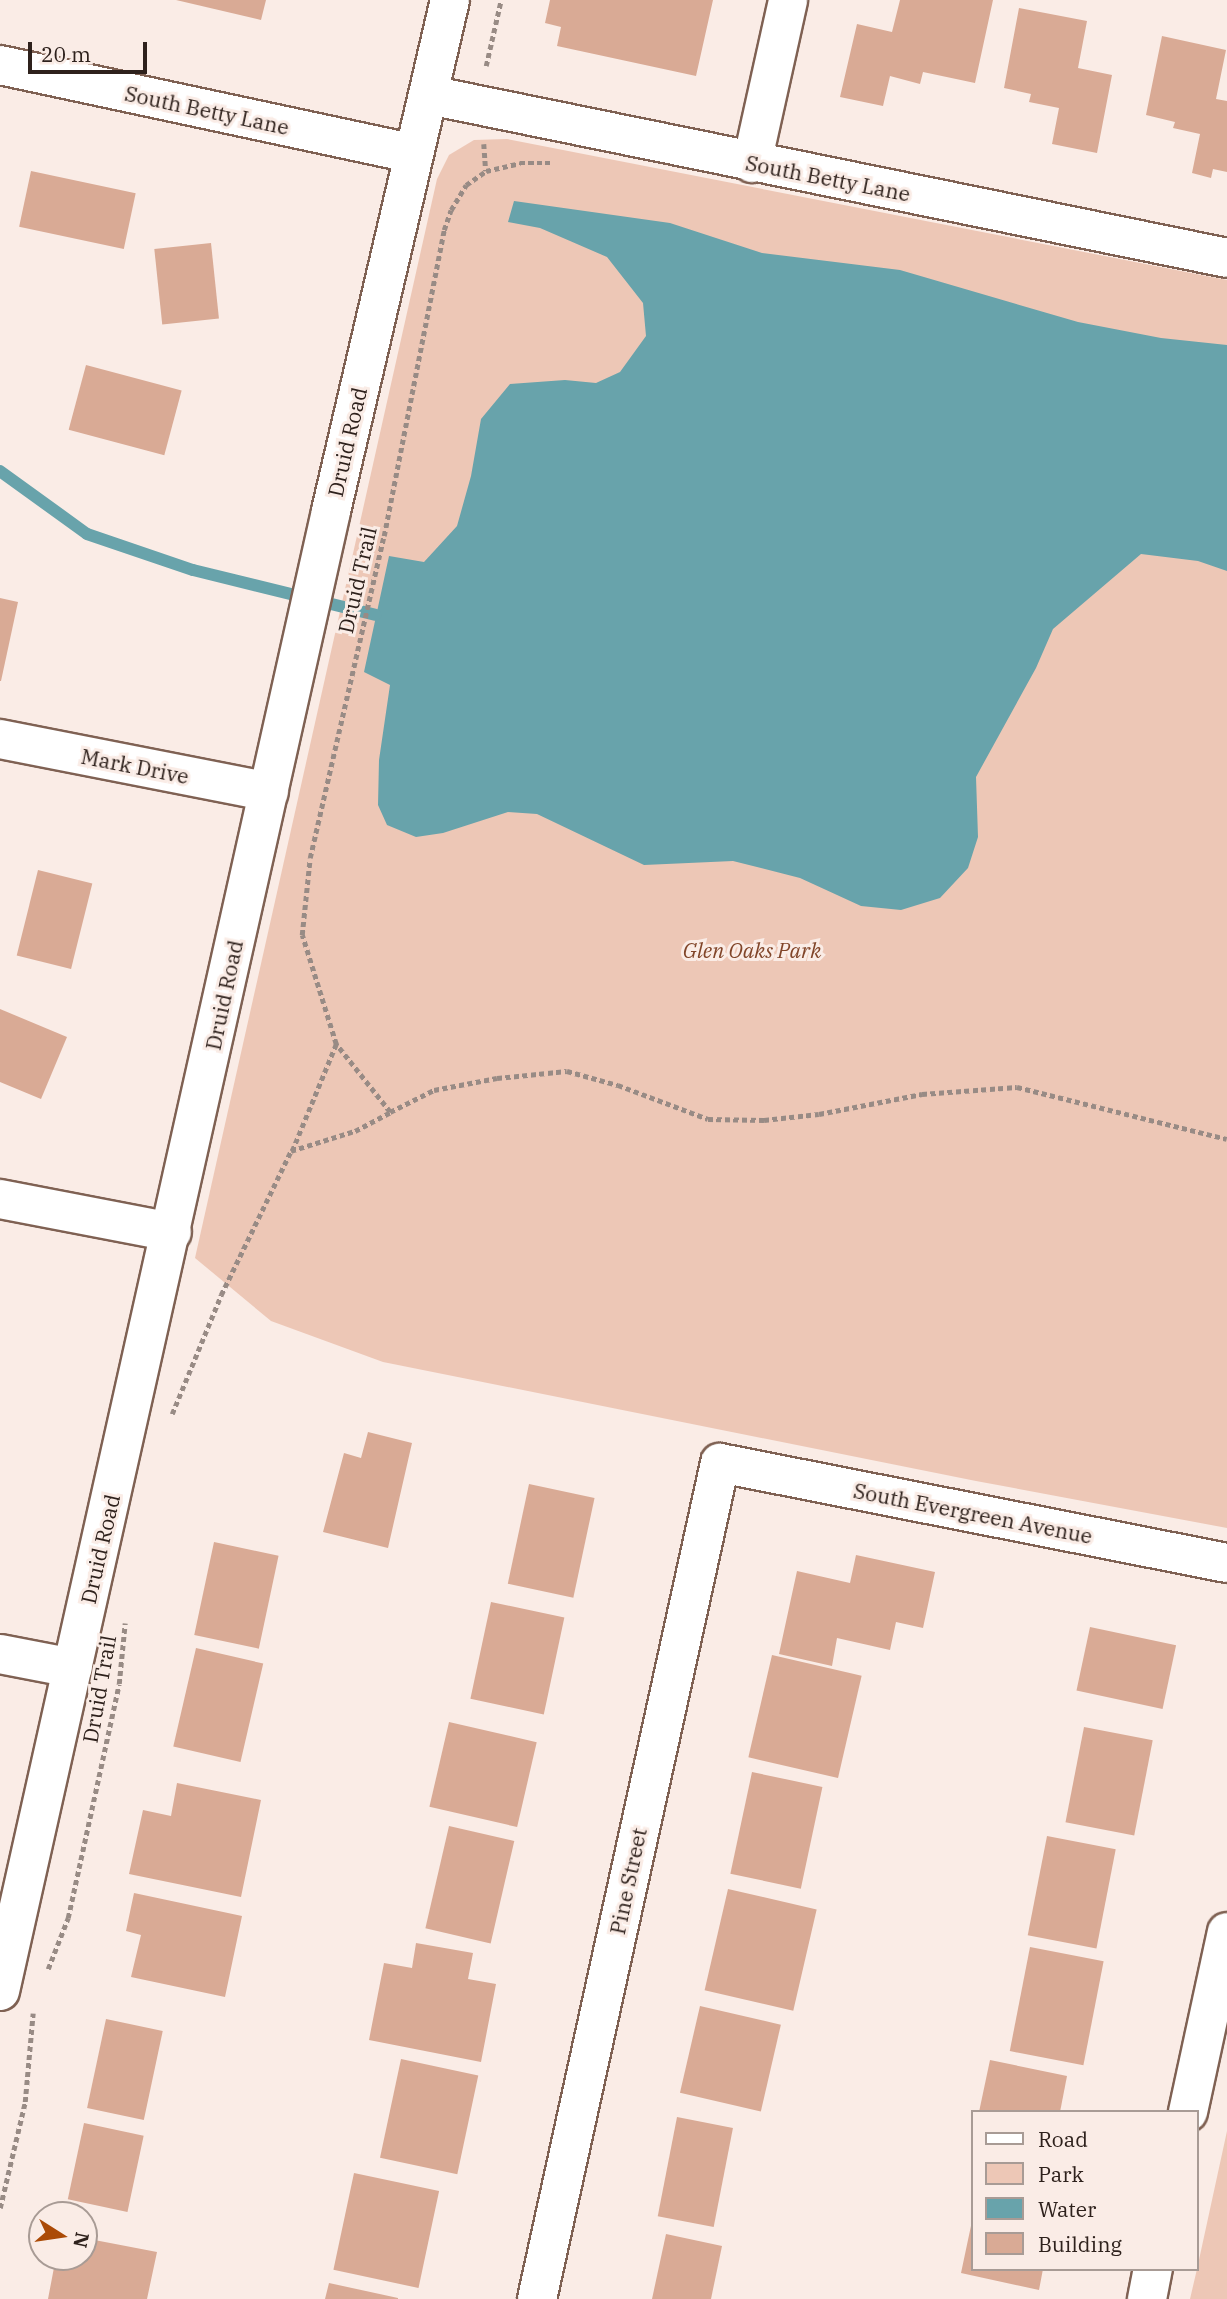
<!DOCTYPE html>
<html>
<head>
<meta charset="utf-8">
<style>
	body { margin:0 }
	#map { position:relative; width:1227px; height:2299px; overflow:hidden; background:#faece6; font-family:"IBM Plex Serif",serif }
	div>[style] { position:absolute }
	.green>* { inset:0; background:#edc7b6 }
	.water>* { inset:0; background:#68a3ab }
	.stream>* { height:12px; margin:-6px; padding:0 6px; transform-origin:6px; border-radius:6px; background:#68a3ab }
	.building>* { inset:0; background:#d9aa95; transform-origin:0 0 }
	.path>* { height:4.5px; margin-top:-2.25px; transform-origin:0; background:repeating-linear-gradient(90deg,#988b85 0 5px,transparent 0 8.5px) }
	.roads { filter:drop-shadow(2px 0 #7f6153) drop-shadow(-2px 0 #7f6153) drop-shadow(0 2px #7f6153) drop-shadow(0 -2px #7f6153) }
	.minor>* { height:38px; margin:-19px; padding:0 19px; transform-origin:19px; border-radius:19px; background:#fff }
	.tertiary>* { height:38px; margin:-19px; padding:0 19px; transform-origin:19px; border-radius:19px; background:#fff }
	span { translate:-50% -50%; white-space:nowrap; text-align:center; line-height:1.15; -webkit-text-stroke:6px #faece6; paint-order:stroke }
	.street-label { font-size:21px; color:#2e211c }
	.park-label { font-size:21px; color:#814529; font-style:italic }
	.legend { position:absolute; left:971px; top:2110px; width:228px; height:161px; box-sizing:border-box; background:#faece6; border:2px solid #a89b95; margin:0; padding:9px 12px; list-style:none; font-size:21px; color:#2e211c }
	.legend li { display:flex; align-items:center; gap:14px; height:35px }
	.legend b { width:35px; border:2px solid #a89b95 }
	.north { position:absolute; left:28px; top:2201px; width:70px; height:70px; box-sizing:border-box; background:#faece6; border:2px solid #a89b95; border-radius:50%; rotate:102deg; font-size:19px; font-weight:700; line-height:28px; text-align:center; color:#2e211c }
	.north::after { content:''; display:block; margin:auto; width:24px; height:32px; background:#ab4a06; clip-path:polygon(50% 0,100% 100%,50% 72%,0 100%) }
	.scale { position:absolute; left:28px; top:42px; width:119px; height:32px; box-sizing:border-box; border:4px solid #2e211c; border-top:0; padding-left:9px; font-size:21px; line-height:24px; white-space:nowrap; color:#2e211c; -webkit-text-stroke:5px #faece6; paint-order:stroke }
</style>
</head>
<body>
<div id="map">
	<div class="green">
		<i style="clip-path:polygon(507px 139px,1227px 280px,1227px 1528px,976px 1481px,383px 1362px,271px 1321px,195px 1258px,437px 179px,449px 155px,474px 140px)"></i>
		<i style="clip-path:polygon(1227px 2131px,1227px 2299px,1190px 2299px,1197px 2269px)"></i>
	</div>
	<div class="water">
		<i style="clip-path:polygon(514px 201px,670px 223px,762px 253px,900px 270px,1078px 322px,1161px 338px,1227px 345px,1227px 571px,1198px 561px,1141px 554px,1053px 629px,1036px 668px,976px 777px,978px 837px,968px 868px,940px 898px,901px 910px,861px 906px,800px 878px,733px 861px,644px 865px,537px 814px,508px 812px,443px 833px,416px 837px,387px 825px,378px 805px,379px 760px,390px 685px,364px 672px,389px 556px,424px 562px,457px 526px,471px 476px,481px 419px,510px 384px,565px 380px,596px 383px,620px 372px,646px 336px,643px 303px,607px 257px,540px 228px,508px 222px)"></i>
	</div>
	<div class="stream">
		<i style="left:0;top:471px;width:107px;rotate:35.9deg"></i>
		<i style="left:87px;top:534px;width:112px;rotate:18.8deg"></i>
		<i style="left:193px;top:570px;width:188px;rotate:13.8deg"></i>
	</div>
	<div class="building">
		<i style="clip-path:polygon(176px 0,266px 0,261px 20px)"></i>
		<i style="clip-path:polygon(550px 0,713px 0,696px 76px,557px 46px,561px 27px,545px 23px)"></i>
		<i style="clip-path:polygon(900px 0,993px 0,975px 83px,923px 72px,920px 84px,890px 76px,883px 106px,840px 97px,857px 24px,892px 32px)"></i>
		<i style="clip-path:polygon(1019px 8px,1087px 21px,1078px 68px,1112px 75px,1097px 153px,1052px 144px,1059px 108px,1029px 102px,1031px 94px,1004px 88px)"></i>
		<i style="clip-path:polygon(1162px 36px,1226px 50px,1216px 99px,1227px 101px,1227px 172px,1213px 169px,1211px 178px,1192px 173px,1200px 134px,1173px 128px,1175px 122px,1146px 115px)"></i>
		<i style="left:31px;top:171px;width:107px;height:57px;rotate:12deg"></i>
		<i style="left:211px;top:243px;width:76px;height:57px;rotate:84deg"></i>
		<i style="left:86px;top:365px;width:99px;height:67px;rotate:15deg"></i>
		<i style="clip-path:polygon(0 598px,18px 602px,1px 681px,0 681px)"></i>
		<i style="left:38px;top:870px;width:56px;height:88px;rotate:14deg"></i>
		<i style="clip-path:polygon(0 1009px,67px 1037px,41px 1099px,0 1082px)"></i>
		<i style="clip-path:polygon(368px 1432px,412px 1443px,388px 1548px,323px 1532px,344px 1453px,361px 1458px)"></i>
		<i style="left:529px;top:1484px;width:67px;height:102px;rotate:12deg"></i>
		<i style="left:214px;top:1542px;width:66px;height:95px;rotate:12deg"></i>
		<i style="clip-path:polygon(856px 1555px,935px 1572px,923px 1628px,896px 1622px,890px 1650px,837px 1638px,832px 1666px,779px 1654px,797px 1571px,850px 1583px)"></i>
		<i style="left:491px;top:1602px;width:75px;height:99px;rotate:12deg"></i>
		<i style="left:1090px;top:1627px;width:88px;height:65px;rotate:12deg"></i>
		<i style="left:196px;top:1648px;width:69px;height:101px;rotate:13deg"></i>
		<i style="left:772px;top:1655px;width:92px;height:105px;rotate:13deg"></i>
		<i style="left:449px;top:1722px;width:90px;height:87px;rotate:13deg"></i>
		<i style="left:1084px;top:1727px;width:70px;height:97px;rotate:11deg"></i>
		<i style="left:752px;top:1772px;width:72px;height:104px;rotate:12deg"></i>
		<i style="clip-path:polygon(177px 1783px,261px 1800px,241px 1897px,129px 1874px,143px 1810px,171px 1816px)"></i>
		<i style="left:449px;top:1826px;width:67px;height:105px;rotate:13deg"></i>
		<i style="left:1047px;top:1836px;width:70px;height:101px;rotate:11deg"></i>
		<i style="left:728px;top:1889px;width:91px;height:104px;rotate:13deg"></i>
		<i style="clip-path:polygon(134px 1893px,242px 1916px,225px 1997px,131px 1977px,141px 1935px,126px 1931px)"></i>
		<i style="clip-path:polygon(416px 1943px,473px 1953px,468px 1979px,496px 1984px,481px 2062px,369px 2040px,384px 1963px,412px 1968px)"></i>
		<i style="left:1030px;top:1947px;width:75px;height:106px;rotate:11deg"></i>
		<i style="left:700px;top:2006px;width:83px;height:89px;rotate:13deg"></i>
		<i style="left:106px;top:2019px;width:58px;height:91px;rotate:12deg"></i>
		<i style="left:401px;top:2059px;width:79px;height:101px;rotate:12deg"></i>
		<i style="clip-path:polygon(990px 2060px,1067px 2076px,1060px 2112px,979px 2112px)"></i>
		<i style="left:677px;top:2117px;width:57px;height:101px;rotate:11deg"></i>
		<i style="left:84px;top:2123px;width:61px;height:78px;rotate:12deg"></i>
		<i style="left:354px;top:2173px;width:87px;height:99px;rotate:12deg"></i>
		<i style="clip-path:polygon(972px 2221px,973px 2269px,1043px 2269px,1039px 2290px,961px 2273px)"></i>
		<i style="clip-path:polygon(666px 2234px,722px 2246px,711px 2299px,652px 2299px)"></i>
		<i style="clip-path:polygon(84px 2238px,157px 2252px,147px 2299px,48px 2299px,56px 2257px,84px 2257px)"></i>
		<i style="clip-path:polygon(329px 2283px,398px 2298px,398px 2299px,325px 2299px)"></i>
	</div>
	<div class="path">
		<i style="left:486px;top:66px;width:68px;rotate:-77.2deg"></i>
		<i style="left:484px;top:144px;width:27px;rotate:86deg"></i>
		<i style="left:390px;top:1112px;width:49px;rotate:-26.6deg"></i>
		<i style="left:434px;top:1090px;width:64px;rotate:-10.8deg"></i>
		<i style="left:497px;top:1078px;width:70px;rotate:-5.7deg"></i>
		<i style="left:567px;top:1071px;width:53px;rotate:15.4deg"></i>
		<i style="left:618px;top:1085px;width:96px;rotate:20.7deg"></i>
		<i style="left:708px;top:1119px;width:56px;rotate:1deg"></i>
		<i style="left:764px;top:1120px;width:55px;rotate:-6.2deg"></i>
		<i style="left:819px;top:1114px;width:105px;rotate:-11deg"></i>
		<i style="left:922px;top:1094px;width:95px;rotate:-4.2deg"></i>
		<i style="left:1017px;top:1087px;width:216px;rotate:13.9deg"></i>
		<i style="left:292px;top:1151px;width:116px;rotate:-67.6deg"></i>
		<i style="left:172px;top:1414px;width:129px;rotate:-67.6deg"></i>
		<i style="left:221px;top:1295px;width:160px;rotate:-64.1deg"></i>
		<i style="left:291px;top:1151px;width:67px;rotate:-17.4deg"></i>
		<i style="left:355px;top:1131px;width:40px;rotate:-28deg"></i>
		<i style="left:390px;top:1112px;width:87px;rotate:-128.5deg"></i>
		<i style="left:336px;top:1044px;width:114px;rotate:-107.3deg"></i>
		<i style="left:302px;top:935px;width:77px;rotate:-84.1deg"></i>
		<i style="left:310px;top:858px;width:330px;rotate:-77.1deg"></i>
		<i style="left:384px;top:536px;width:312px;rotate:-78.9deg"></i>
		<i style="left:444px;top:230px;width:21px;rotate:-71deg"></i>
		<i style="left:451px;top:210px;width:29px;rotate:-59deg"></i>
		<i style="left:466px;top:185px;width:24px;rotate:-35deg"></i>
		<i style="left:486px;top:171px;width:35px;rotate:-13deg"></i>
		<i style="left:520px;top:163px;width:32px"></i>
		<i style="left:48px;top:1969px;width:55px;rotate:-68.6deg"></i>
		<i style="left:68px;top:1918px;width:239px;rotate:-77.7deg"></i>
		<i style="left:119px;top:1684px;width:61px;rotate:-84.4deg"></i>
		<i style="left:0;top:2208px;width:109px;rotate:-76.7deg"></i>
		<i style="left:25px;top:2102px;width:89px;rotate:-84.9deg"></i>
	</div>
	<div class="roads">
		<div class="minor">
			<i style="left:0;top:65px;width:423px;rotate:12.1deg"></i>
			<i style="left:429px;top:95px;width:814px;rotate:11.54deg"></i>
			<i style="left:752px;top:163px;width:167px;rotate:-77.5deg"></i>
			<i style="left:0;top:739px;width:274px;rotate:11.1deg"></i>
			<i style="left:0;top:1199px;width:175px;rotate:10.9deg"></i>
			<i style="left:0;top:1654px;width:74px;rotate:10.9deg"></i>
			<i style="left:1188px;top:2112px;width:184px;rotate:-77.8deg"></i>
			<i style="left:537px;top:2299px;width:856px;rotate:-77.65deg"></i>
			<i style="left:720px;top:1463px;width:517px;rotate:11.16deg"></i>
			<i style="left:1147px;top:2299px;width:31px;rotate:-79deg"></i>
		</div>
		<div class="tertiary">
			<i style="left:0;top:1991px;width:1517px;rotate:-77.39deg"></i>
			<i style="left:331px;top:511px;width:525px;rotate:-76.89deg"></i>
		</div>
	</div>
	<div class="street-label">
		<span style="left:207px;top:110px;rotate:12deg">South Betty Lane</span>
		<span style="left:828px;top:178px;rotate:11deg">South Betty Lane</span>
		<span style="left:347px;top:442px;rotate:-77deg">Druid Road</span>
		<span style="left:357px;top:580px;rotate:-77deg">Druid Trail</span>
		<span style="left:135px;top:766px;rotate:11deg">Mark Drive</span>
		<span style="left:224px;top:995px;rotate:-78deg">Druid Road</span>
		<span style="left:973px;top:1513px;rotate:11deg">South Evergreen Avenue</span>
		<span style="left:100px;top:1549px;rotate:-77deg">Druid Road</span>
		<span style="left:99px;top:1689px;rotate:-80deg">Druid Trail</span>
		<span style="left:628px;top:1881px;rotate:-78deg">Pine Street</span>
	</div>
	<div class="park-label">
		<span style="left:752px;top:950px">Glen Oaks Park</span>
	</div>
	<ul class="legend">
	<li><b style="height:9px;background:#fff"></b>Road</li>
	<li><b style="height:19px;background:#edc7b6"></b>Park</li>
	<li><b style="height:19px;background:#68a3ab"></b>Water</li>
	<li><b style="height:19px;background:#d9aa95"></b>Building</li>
	</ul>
	<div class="north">N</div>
	<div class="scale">20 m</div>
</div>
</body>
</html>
